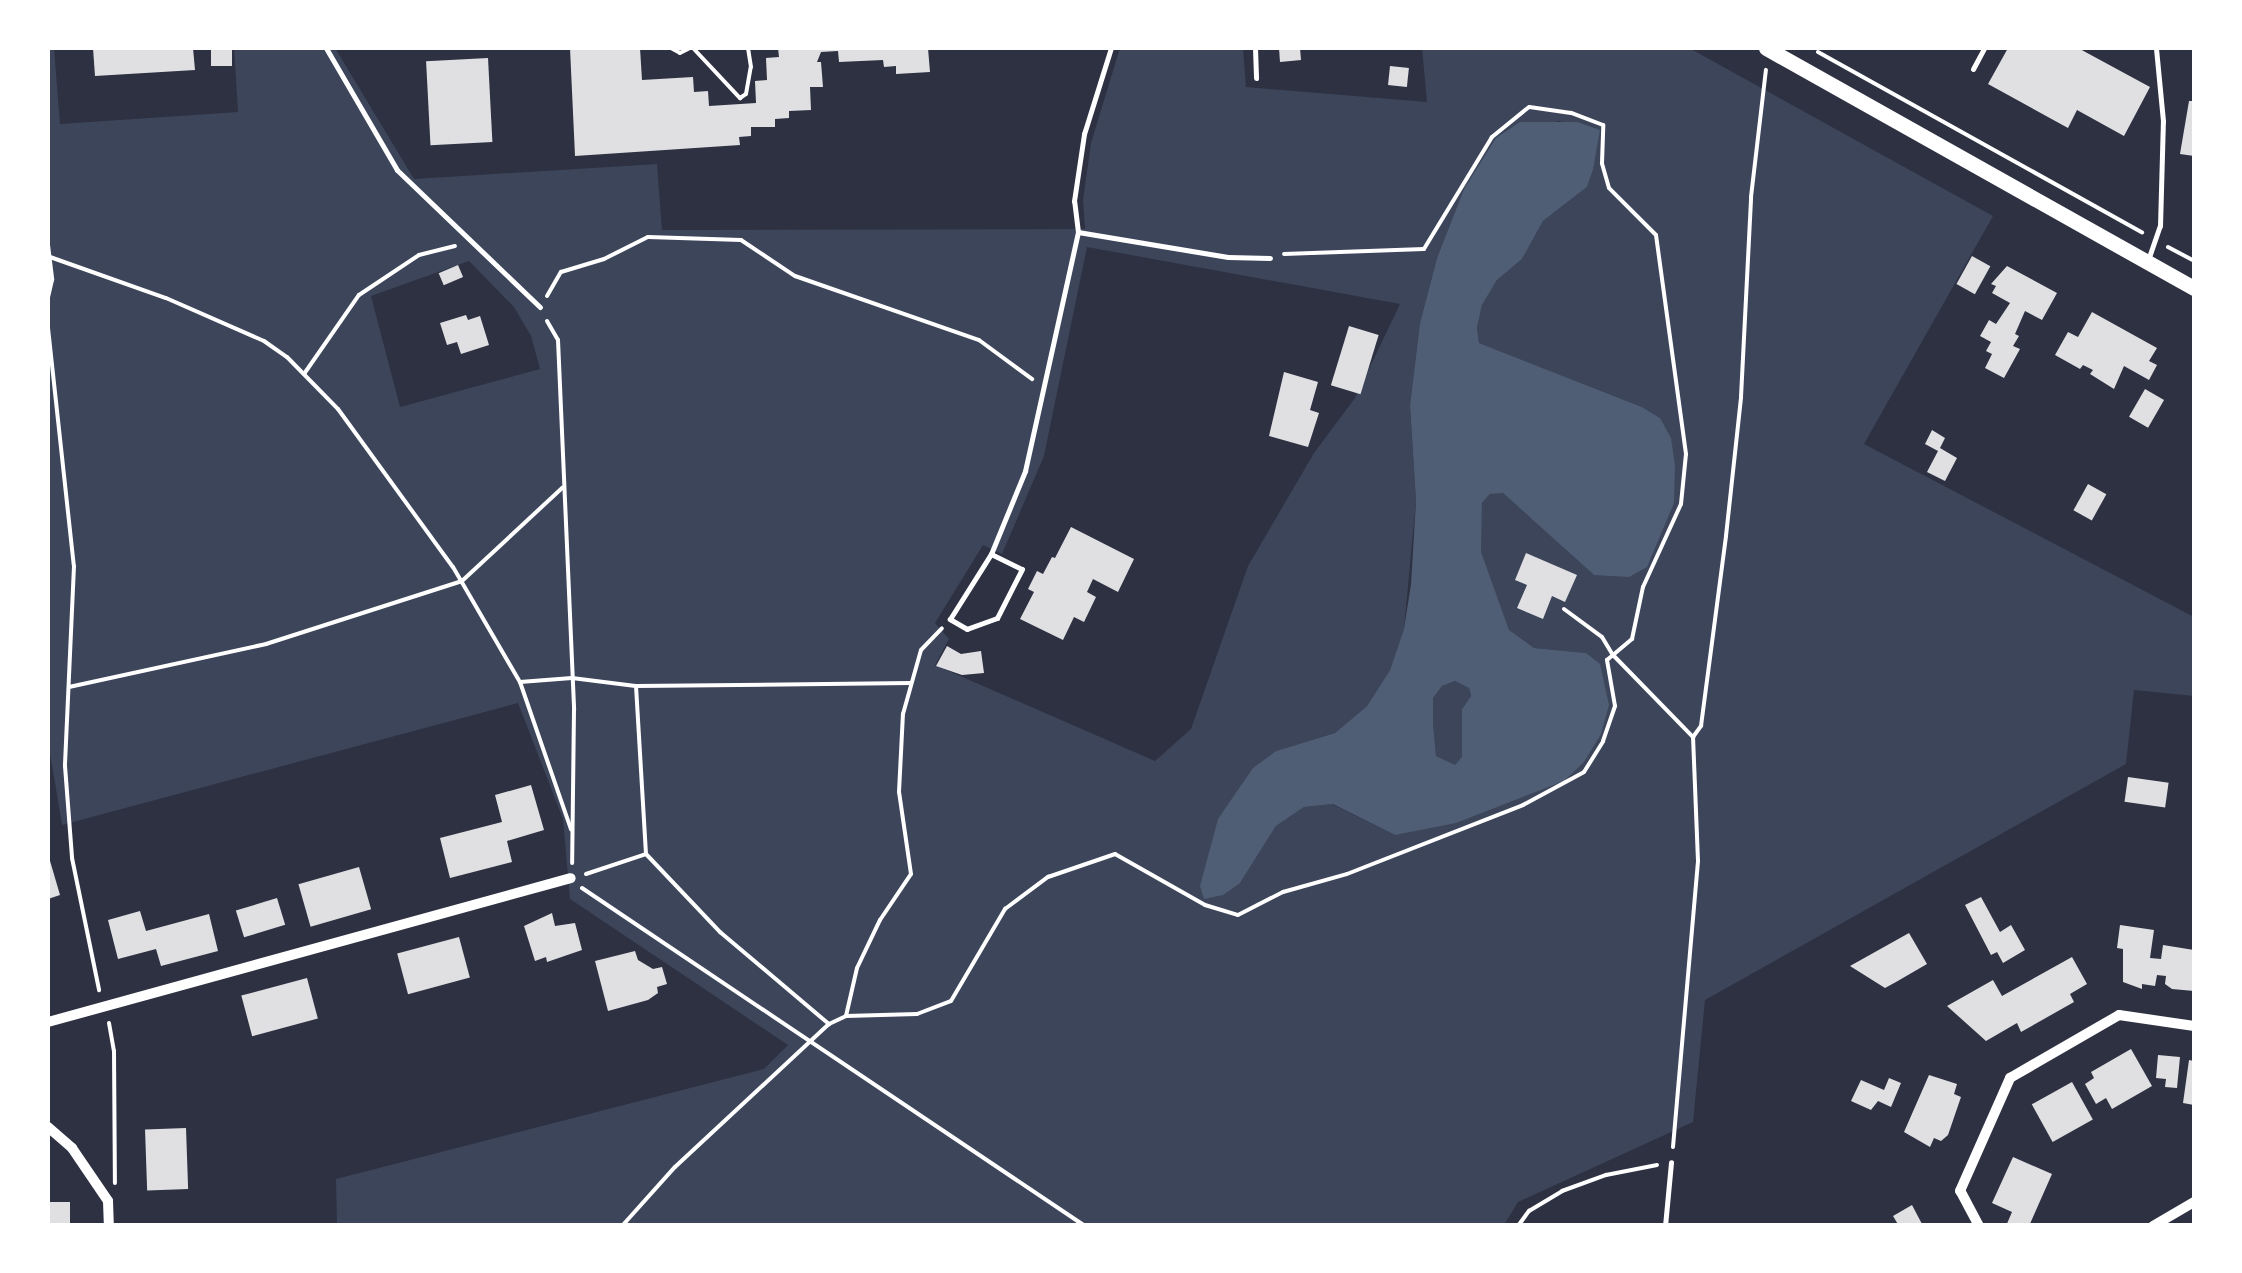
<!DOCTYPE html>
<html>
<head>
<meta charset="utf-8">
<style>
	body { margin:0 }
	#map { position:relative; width:2242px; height:1273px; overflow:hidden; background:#2d3142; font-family:"Varela Round",sans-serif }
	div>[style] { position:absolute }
	.green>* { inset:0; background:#3c4559 }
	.water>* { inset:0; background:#4f5d75 }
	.building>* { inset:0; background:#e0e0e3; transform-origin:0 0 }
	.path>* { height:4px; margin:-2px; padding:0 2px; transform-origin:2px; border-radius:2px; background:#fff }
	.service>* { height:5px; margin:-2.5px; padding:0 2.5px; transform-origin:2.5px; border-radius:2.5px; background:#fff }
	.minor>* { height:10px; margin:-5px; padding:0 5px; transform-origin:5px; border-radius:5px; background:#fff }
	.secondary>* { height:15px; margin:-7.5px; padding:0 7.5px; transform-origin:7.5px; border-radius:7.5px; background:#fff }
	span { translate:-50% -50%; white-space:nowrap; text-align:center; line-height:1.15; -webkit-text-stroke:10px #fff; paint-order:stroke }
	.frame { position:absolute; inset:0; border:50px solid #fff; pointer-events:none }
</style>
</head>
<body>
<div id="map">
	<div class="green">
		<i style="clip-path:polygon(evenodd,48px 48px,54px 48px,60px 124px,238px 112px,234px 48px,335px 48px,414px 179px,657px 164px,662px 230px,1085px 229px,1083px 200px,1091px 143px,1120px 48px,1243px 48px,1246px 87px,1427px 102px,1422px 48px,1689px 48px,1993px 216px,1864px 444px,2194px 617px,2194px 696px,2134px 690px,2126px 764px,1705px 1000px,1693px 1122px,1518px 1202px,1504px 1225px,337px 1225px,336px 1179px,764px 1069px,788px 1045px,570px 899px,563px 819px,518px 703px,62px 825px,48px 741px,48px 48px,1558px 121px,1599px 130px,1593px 170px,1587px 187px,1543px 221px,1522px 259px,1497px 280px,1482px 305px,1477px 328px,1479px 343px,1642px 407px,1660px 418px,1594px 575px,1502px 492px,1490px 494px,1482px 503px,1480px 552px,1509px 631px,1534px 648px,1585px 653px,1395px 835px,1332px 804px,1304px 807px,1276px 826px,1240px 883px,1276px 751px,1335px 733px,1367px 706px,1390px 670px,1404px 629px,1416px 501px,1410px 405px,1420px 323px,1437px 258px,1464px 189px,1558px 121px,48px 48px,1087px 247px,1400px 304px,1355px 398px,1314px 453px,1248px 566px,1191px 729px,1155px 761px,935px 665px,949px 639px,935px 623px,983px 545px,1002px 554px,1044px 456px,1087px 247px,48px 48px,469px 261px,514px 307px,531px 336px,540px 369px,400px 407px,371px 296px,469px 261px)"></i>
		<i style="clip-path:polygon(1455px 681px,1469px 688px,1471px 696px,1462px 709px,1462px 758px,1455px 766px,1436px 756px,1433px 724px,1433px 698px,1442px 686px)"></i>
	</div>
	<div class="water">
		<i style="clip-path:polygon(evenodd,1520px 122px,1577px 122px,1600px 130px,1593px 170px,1587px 187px,1543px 221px,1522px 259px,1497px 280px,1482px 305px,1477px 328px,1479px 343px,1642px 407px,1660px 418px,1671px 438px,1675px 465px,1674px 503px,1647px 567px,1629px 577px,1594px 575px,1503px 493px,1490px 494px,1482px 503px,1481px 552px,1509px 630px,1534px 648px,1586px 653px,1600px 664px,1609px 705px,1601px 734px,1584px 762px,1564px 781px,1456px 823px,1395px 835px,1333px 804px,1304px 807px,1276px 826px,1240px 883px,1223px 895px,1204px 899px,1200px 886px,1218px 819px,1253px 768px,1276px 751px,1335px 733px,1367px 706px,1390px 670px,1404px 629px,1411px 584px,1416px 501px,1410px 405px,1420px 323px,1437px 258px,1464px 189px,1496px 138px,1520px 122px,1455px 681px,1469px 688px,1471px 696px,1462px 709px,1462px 757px,1455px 765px,1436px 756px,1433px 723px,1433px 698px,1442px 686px,1455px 681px)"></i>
	</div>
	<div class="building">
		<i style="clip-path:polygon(93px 48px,193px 48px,195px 70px,95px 76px)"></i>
		<i style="left:211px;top:48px;width:21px;height:18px"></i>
		<i style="clip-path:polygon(570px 48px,640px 48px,642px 80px,693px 77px,694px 92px,708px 91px,709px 106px,756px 103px,755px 81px,767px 80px,766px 58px,779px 57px,778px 48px,928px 48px,930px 72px,896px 74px,896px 66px,884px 67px,883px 60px,839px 62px,838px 51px,821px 52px,817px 62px,821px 62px,823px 87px,810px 87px,811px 110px,789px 111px,789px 118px,775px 119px,775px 127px,751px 127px,751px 136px,739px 137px,740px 145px,575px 156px)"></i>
		<i style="clip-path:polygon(1279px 48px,1300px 48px,1301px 60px,1280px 62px)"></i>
		<i style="clip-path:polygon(2008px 48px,2078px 48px,2150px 87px,2124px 136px,2077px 110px,2068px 128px,1988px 84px)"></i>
		<i style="left:488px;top:58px;width:84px;height:62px;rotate:87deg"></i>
		<i style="left:1390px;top:66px;width:19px;height:19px;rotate:6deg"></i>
		<i style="clip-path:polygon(2189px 101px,2194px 101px,2194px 156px,2180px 154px)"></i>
		<i style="left:1972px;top:256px;width:21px;height:32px;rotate:29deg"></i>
		<i style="left:458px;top:265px;width:13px;height:21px;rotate:67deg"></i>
		<i style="clip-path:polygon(2007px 266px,2057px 293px,2042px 320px,2025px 311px,2015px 334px,2019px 336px,2013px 346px,2020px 349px,2004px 378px,1985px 368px,1992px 354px,1986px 351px,1991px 342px,1980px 336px,1989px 320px,1996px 324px,2010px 303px,1992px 293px,1996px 286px,1991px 284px)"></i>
		<i style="clip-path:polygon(2092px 312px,2157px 348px,2149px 361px,2157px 365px,2149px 380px,2124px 366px,2114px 389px,2090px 374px,2093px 370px,2083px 365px,2080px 369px,2055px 355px,2068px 332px,2078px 337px)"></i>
		<i style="clip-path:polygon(466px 315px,468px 320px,480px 316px,489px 345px,461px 354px,457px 342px,447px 345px,440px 323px)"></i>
		<i style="left:1349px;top:326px;width:31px;height:62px;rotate:17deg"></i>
		<i style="clip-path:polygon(1284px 372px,1318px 382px,1310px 410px,1319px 413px,1308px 447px,1269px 436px)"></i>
		<i style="left:2145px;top:389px;width:22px;height:32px;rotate:30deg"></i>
		<i style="clip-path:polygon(1932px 430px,1945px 438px,1940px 448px,1957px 458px,1945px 481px,1927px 472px,1938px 451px,1925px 444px)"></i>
		<i style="left:2088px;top:484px;width:21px;height:30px;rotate:29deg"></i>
		<i style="clip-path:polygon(1071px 527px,1134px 559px,1118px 592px,1093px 579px,1087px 592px,1096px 597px,1084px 622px,1074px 617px,1063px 640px,1020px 619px,1034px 592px,1028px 589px,1037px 571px,1043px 574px,1052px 557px,1055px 558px)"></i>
		<i style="clip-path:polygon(1526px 553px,1577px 575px,1565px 602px,1552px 596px,1543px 619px,1517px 608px,1527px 585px,1515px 580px)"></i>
		<i style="clip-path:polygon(947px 646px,961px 654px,981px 651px,984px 673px,962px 675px,936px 666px)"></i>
		<i style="left:2128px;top:777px;width:41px;height:25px;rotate:8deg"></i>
		<i style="clip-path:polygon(531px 785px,544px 830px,507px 841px,512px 862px,450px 878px,440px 838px,502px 822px,495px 795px)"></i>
		<i style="clip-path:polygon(48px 854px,60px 895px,48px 899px)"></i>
		<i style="left:359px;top:867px;width:44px;height:63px;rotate:74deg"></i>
		<i style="clip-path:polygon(1981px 897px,2000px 932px,2011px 925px,2025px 950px,2003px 963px,1997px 952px,1991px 955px,1965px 905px)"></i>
		<i style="left:277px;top:898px;width:28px;height:43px;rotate:73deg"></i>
		<i style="clip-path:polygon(140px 911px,146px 931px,209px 914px,218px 951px,161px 966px,156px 949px,118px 959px,108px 920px)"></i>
		<i style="clip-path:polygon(552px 913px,555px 926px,575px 923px,582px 950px,547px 962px,546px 957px,535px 961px,524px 926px)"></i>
		<i style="clip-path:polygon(2120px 925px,2154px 930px,2150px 958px,2161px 959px,2163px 945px,2194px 950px,2194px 991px,2172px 989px,2165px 984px,2166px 976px,2157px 975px,2155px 986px,2142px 984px,2142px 989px,2123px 982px,2123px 949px,2117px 948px)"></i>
		<i style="clip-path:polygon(1909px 933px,1927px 964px,1896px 982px,1885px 988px,1850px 966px)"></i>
		<i style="left:459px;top:937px;width:42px;height:64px;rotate:75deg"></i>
		<i style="clip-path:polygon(635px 951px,638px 960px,653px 969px,662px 967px,667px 984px,657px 987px,658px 993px,648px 1000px,608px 1011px,595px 961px)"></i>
		<i style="clip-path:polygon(2072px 957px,2087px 984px,2070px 994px,2074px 1002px,2021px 1032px,2017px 1023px,1986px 1041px,1947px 1006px,1993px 980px,2002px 996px)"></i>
		<i style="left:307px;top:978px;width:42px;height:68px;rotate:75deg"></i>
		<i style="clip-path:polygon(2131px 1049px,2152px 1086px,2112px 1109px,2106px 1098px,2096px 1104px,2085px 1084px,2094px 1078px,2091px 1072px)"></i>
		<i style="clip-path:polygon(2158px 1055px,2180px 1057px,2177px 1088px,2165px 1087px,2166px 1079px,2156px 1078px)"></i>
		<i style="clip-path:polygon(2189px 1060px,2194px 1061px,2194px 1105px,2183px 1103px)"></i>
		<i style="clip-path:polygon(1929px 1075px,1957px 1084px,1954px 1094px,1961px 1097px,1948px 1135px,1941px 1141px,1934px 1138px,1930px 1147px,1904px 1132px)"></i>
		<i style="clip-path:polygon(1889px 1078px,1901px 1083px,1891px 1107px,1878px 1101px,1871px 1110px,1851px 1101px,1861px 1080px,1884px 1090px)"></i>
		<i style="left:2072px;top:1082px;width:43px;height:46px;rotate:61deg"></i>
		<i style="left:186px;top:1128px;width:61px;height:41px;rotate:88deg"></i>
		<i style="clip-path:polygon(2013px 1157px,2052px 1174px,2029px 1226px,2006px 1226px,2012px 1212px,1992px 1203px)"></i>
		<i style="left:48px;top:1202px;width:22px;height:24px"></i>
		<i style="clip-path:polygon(1912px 1205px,1922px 1224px,1899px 1226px,1893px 1216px)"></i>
	</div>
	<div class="path">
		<i style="left:671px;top:48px;width:10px;rotate:29deg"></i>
		<i style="left:680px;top:53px;width:11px;rotate:-27deg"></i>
		<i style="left:693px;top:48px;width:69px;rotate:46.8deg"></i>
		<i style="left:740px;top:98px;width:7px;rotate:-34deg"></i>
		<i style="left:746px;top:94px;width:27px;rotate:-80deg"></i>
		<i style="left:751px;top:67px;width:19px;rotate:-99deg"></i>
		<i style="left:1818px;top:52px;width:371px;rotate:29.1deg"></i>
		<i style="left:48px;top:245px;width:35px;rotate:83deg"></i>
		<i style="left:52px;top:280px;width:18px;rotate:103deg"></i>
		<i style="left:2168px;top:247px;width:30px;rotate:28deg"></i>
		<i style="left:50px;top:257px;width:123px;rotate:19.5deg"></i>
		<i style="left:166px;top:298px;width:107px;rotate:23.7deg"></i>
		<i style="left:264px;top:341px;width:28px;rotate:35deg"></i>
		<i style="left:287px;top:357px;width:73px;rotate:45.6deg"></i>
		<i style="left:338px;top:409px;width:195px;rotate:54deg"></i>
		<i style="left:453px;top:567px;width:133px;rotate:59.8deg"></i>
		<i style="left:520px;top:682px;width:156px;rotate:70.9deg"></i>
		<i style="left:547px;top:296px;width:28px;rotate:-60deg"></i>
		<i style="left:561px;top:272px;width:45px;rotate:-16.8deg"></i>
		<i style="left:604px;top:259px;width:49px;rotate:-26.6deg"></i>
		<i style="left:648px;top:237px;width:93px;rotate:1.8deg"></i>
		<i style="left:741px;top:240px;width:65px;rotate:33.7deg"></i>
		<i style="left:795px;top:276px;width:195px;rotate:19.2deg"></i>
		<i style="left:979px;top:340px;width:66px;rotate:36.3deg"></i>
		<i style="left:547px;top:321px;width:22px;rotate:60deg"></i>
		<i style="left:558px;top:340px;width:370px;rotate:87.5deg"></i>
		<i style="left:574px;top:710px;width:153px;rotate:90.7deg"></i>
		<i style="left:48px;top:328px;width:239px;rotate:83.8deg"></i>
		<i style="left:74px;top:566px;width:200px;rotate:92.6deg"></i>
		<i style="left:65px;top:766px;width:92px;rotate:85.6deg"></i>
		<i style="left:72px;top:858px;width:135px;rotate:78.4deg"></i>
		<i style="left:304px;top:374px;width:96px;rotate:-55.2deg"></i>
		<i style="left:359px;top:295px;width:72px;rotate:-33.7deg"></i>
		<i style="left:419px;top:255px;width:37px;rotate:-14deg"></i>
		<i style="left:1564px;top:609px;width:47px;rotate:36.4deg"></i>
		<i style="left:1602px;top:637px;width:21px;rotate:59deg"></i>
		<i style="left:1613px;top:655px;width:115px;rotate:45.7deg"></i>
		<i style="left:520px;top:682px;width:52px;rotate:-4.4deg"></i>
		<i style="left:572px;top:678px;width:64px;rotate:7.1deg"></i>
		<i style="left:636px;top:686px;width:168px;rotate:86.6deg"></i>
		<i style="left:646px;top:854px;width:108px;rotate:46.5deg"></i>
		<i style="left:720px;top:932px;width:143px;rotate:40.2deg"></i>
		<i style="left:636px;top:686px;width:275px;rotate:-0.6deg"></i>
		<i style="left:69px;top:687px;width:202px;rotate:-12.3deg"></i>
		<i style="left:266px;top:644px;width:206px;rotate:-17.8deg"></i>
		<i style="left:462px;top:581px;width:137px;rotate:-42.9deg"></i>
		<i style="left:586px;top:874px;width:63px;rotate:-18.4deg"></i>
		<i style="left:582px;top:888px;width:606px;rotate:33.9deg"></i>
		<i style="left:846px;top:1016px;width:49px;rotate:-77.1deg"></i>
		<i style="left:857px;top:968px;width:53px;rotate:-64.4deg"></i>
		<i style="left:880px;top:920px;width:55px;rotate:-56deg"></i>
		<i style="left:911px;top:874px;width:83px;rotate:-98.3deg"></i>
		<i style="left:899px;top:792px;width:78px;rotate:-87.1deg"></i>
		<i style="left:903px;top:714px;width:66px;rotate:-74.3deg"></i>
		<i style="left:921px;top:650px;width:30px;rotate:-46deg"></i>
		<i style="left:109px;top:1023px;width:28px;rotate:80deg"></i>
		<i style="left:114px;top:1051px;width:132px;rotate:89.6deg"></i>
		<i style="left:1673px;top:1147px;width:287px;rotate:-85deg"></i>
		<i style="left:1698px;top:861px;width:124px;rotate:-92.3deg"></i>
		<i style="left:1693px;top:737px;width:14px;rotate:-54deg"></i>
		<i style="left:1701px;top:726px;width:192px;rotate:-82.5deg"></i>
		<i style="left:1726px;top:536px;width:140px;rotate:-83.8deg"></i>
		<i style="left:1741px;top:397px;width:200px;rotate:-87.1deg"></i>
		<i style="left:1751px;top:197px;width:128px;rotate:-83.3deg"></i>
		<i style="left:622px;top:1226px;width:79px;rotate:-48.1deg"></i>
		<i style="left:675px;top:1167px;width:210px;rotate:-42.9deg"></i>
		<i style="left:829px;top:1024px;width:19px;rotate:-25deg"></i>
		<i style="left:846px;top:1016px;width:71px;rotate:-1.6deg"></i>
		<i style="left:917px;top:1014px;width:36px;rotate:-21deg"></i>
		<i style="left:951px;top:1001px;width:107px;rotate:-59.6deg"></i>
		<i style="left:1005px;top:909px;width:54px;rotate:-36.7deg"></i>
		<i style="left:1048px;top:877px;width:71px;rotate:-18.9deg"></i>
		<i style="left:1115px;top:854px;width:103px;rotate:29.5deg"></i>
		<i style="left:1205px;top:905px;width:34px;rotate:17deg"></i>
		<i style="left:1238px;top:915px;width:51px;rotate:-27.1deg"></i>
		<i style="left:1283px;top:892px;width:66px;rotate:-15.7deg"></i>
		<i style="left:1347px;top:874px;width:189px;rotate:-21.4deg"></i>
		<i style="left:1523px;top:805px;width:69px;rotate:-28.4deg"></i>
		<i style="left:1584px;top:772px;width:36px;rotate:-58deg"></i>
		<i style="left:1603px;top:741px;width:37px;rotate:-71deg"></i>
		<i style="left:1615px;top:706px;width:47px;rotate:-99.9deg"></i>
		<i style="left:1607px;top:660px;width:33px;rotate:-40deg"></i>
		<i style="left:1632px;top:639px;width:53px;rotate:-78.1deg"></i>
		<i style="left:1643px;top:587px;width:91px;rotate:-65.4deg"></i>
		<i style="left:1681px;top:504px;width:50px;rotate:-84.3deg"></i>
		<i style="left:1686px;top:454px;width:221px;rotate:-97.8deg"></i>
		<i style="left:1656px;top:235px;width:66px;rotate:-135deg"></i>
		<i style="left:1609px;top:188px;width:26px;rotate:-106deg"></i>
		<i style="left:1602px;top:163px;width:38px;rotate:-88deg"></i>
		<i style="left:1603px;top:125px;width:34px;rotate:-159deg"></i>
		<i style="left:1571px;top:113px;width:42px;rotate:-171.9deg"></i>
		<i style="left:1529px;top:107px;width:48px;rotate:141deg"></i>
		<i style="left:1492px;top:137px;width:131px;rotate:121.3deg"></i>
		<i style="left:1424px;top:249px;width:140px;rotate:178deg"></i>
		<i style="left:1518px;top:1226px;width:19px;rotate:-54deg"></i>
		<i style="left:1529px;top:1211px;width:39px;rotate:-31deg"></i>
		<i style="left:1562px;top:1191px;width:47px;rotate:-20deg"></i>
		<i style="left:1606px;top:1175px;width:52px;rotate:-11.1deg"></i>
	</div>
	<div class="service">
		<i style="left:326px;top:48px;width:141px;rotate:59.8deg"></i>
		<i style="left:397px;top:170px;width:198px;rotate:43.8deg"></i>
		<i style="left:1255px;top:48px;width:30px;rotate:88deg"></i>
		<i style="left:1973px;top:69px;width:24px;rotate:-62deg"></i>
		<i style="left:1078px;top:232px;width:152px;rotate:9.5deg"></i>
		<i style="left:1228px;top:257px;width:42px;rotate:1.4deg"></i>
		<i style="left:2148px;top:260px;width:36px;rotate:-71deg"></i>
		<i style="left:2160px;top:226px;width:105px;rotate:-88.4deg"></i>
		<i style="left:2163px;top:121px;width:73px;rotate:-95.5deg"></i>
		<i style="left:991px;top:554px;width:34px;rotate:26deg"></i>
		<i style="left:1022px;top:569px;width:55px;rotate:117deg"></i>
		<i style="left:997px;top:618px;width:32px;rotate:160deg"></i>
		<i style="left:967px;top:629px;width:20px;rotate:-150deg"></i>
		<i style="left:950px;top:619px;width:77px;rotate:-57.8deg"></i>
		<i style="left:991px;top:554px;width:90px;rotate:-67.7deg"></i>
		<i style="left:1025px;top:471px;width:245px;rotate:-77.5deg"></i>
		<i style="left:1078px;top:232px;width:31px;rotate:-97deg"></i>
		<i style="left:1074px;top:201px;width:68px;rotate:-81.5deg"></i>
		<i style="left:1084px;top:134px;width:90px;rotate:-72.6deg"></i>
		<i style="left:1665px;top:1226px;width:64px;rotate:-84.6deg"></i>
	</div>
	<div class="minor">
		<i style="left:48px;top:1022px;width:542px;rotate:-15.39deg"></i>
		<i style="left:48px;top:1127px;width:32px;rotate:41deg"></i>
		<i style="left:72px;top:1148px;width:64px;rotate:55.8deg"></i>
		<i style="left:108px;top:1201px;width:25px;rotate:88deg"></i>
		<i style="left:1979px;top:1226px;width:40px;rotate:-118deg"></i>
		<i style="left:1960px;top:1191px;width:124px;rotate:-66.1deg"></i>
		<i style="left:2010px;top:1078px;width:126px;rotate:-30deg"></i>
		<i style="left:2119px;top:1015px;width:76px;rotate:8.3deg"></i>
		<i style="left:2153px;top:1226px;width:48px;rotate:-30.3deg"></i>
	</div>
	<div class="secondary">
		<i style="left:1766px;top:48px;width:491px;rotate:29.3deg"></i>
	</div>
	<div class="frame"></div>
</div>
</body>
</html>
